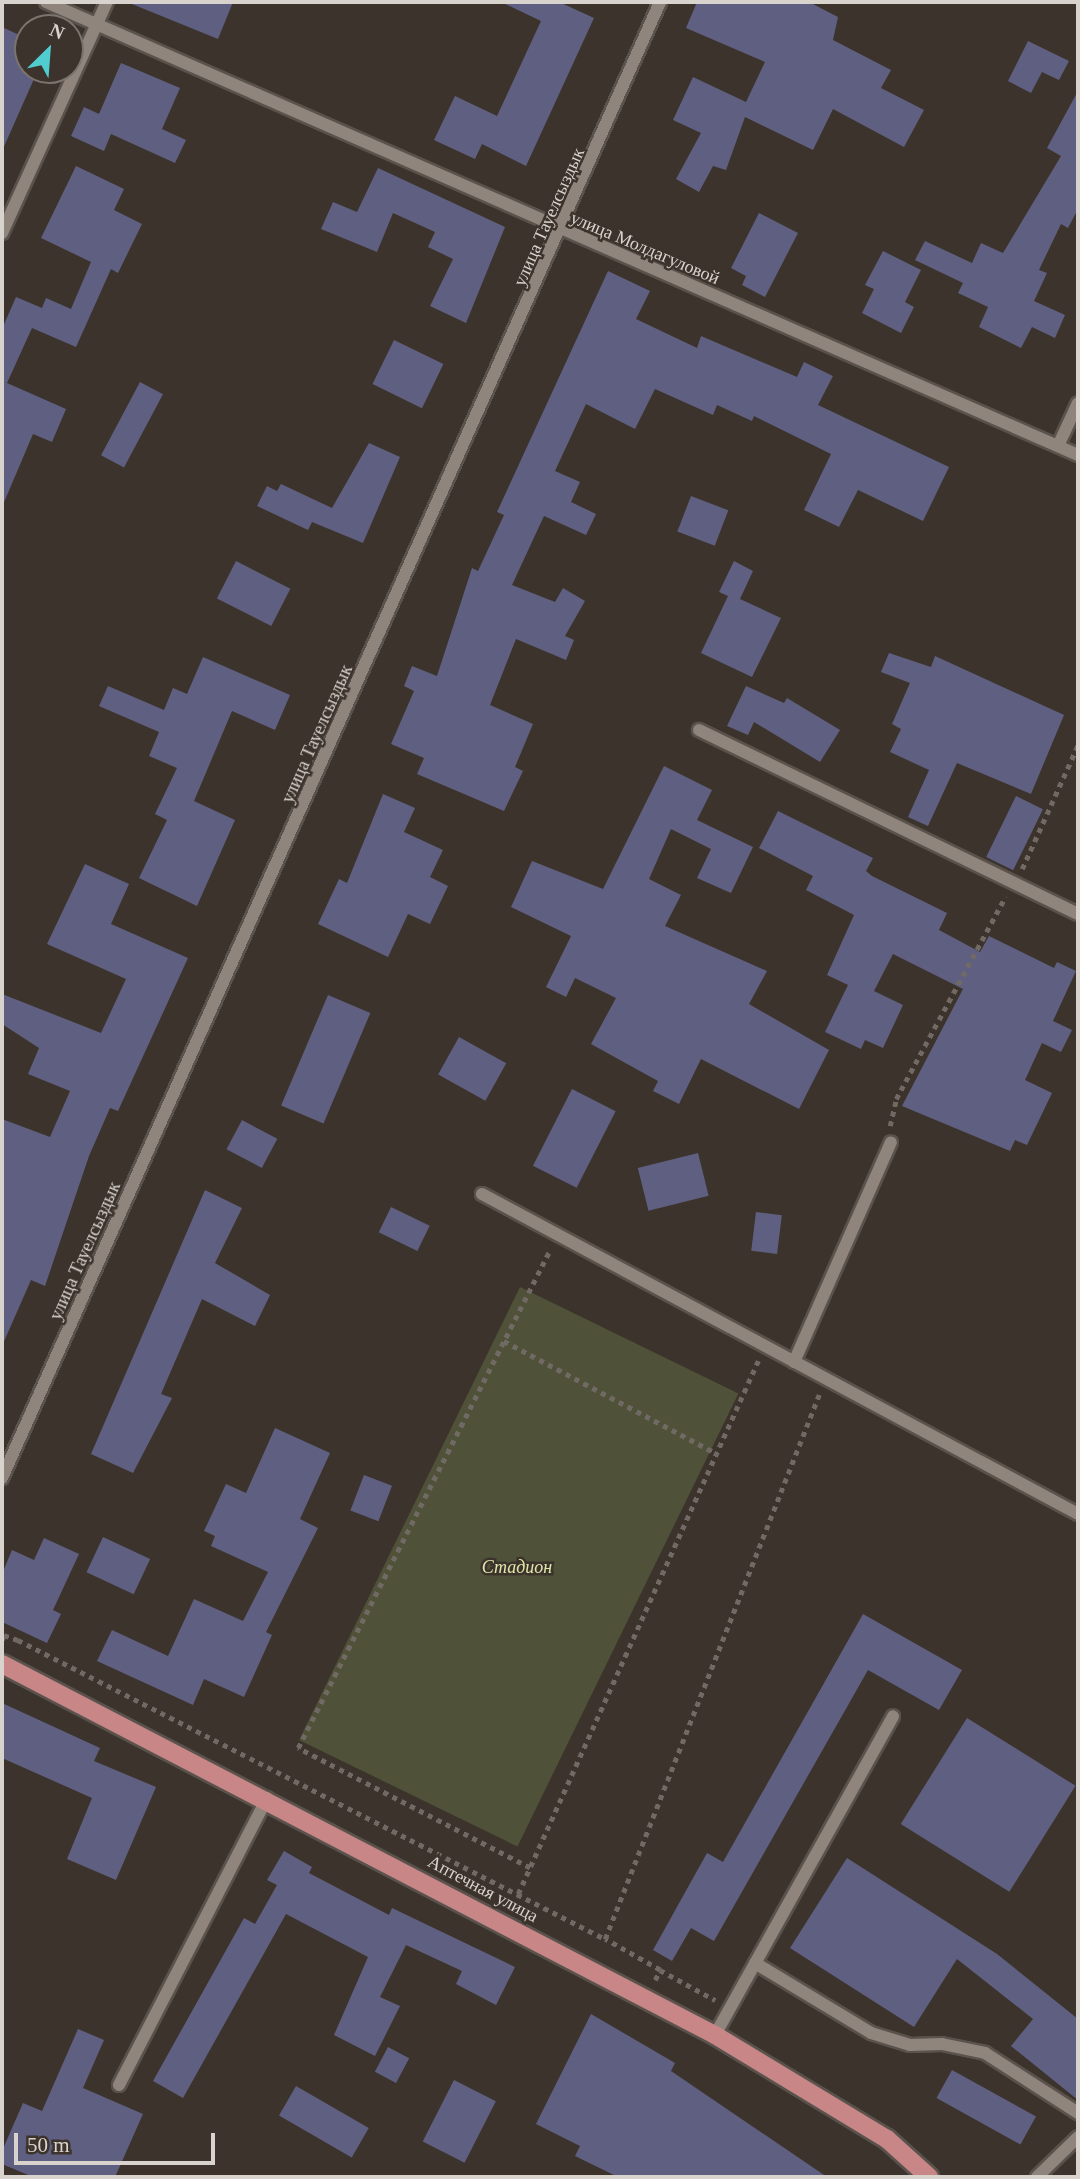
<!DOCTYPE html>
<html>
<head>
<meta charset="utf-8">
<style>
	body { margin:0 }
	#map { position:relative; width:1080px; height:2179px; overflow:hidden; background:#3c332c; font-family:Georgia,serif }
	div>[style] { position:absolute }
	.green>* { inset:0; background:#4f5238; transform-origin:0 0 }
	.building>* { inset:0; background:#5f6081; transform-origin:0 0 }
	.path>* { height:4.5px; margin-top:-2.25px; transform-origin:0; background:repeating-linear-gradient(90deg,#716963 0 5px,transparent 0 10px) }
	.roads { filter:drop-shadow(2px 0 #5a524c) drop-shadow(-2px 0 #5a524c) drop-shadow(0 2px #5a524c) drop-shadow(0 -2px #5a524c) }
	.minor>* { height:12px; margin:-6px; padding:0 6px; transform-origin:6px; border-radius:6px; background:#90857d }
	.major>* { height:18px; margin:-9px; padding:0 9px; transform-origin:9px; border-radius:9px; background:#c88687 }
	span { translate:-50% -50%; white-space:nowrap; text-align:center; line-height:1.15; -webkit-text-stroke:5px #3c332c; paint-order:stroke }
	.street-label { font-size:18px; color:#d9d3ce }
	.park-label { font-size:18px; color:#e0e8a8; font-style:italic }
	.frame { position:absolute; inset:0; border:4px solid #d9d3ce; pointer-events:none }
	.north { position:absolute; left:14px; top:14px; width:70px; height:70px; box-sizing:border-box; background:#3c332c; border:2px solid #7b736d; border-radius:50%; rotate:25deg; font-size:19px; font-weight:700; line-height:28px; text-align:center; color:#d9d3ce }
	.north::after { content:''; display:block; margin:auto; width:24px; height:32px; background:#52cdcf; clip-path:polygon(50% 0,100% 100%,50% 72%,0 100%) }
	.scale { position:absolute; left:14px; top:2133px; width:201px; height:32px; box-sizing:border-box; border:4px solid #d9d3ce; border-top:0; padding-left:9px; font-size:21px; line-height:24px; white-space:nowrap; color:#d9d3ce; -webkit-text-stroke:5px #3c332c; paint-order:stroke }
</style>
</head>
<body>
<div id="map">
	<div class="green">
		<i style="left:520px;top:1287px;width:243px;height:504px;rotate:26deg"></i>
	</div>
	<div class="building">
		<i style="clip-path:polygon(127px 2px,233px 2px,218px 39px)"></i>
		<i style="clip-path:polygon(501px 2px,559px 2px,594px 18px,526px 166px,482px 144px,475px 159px,434px 140px,455px 96px,497px 116px,541px 21px)"></i>
		<i style="clip-path:polygon(697px 2px,809px 2px,838px 17px,833px 40px,891px 70px,881px 88px,924px 110px,904px 147px,833px 109px,813px 150px,745px 117px,726px 170px,713px 166px,699px 192px,676px 179px,701px 133px,673px 120px,693px 77px,746px 102px,765px 62px,686px 28px)"></i>
		<i style="clip-path:polygon(2px 27px,28px 39px,28px 70px,38px 70px,2px 151px)"></i>
		<i style="clip-path:polygon(1028px 41px,1069px 61px,1059px 80px,1042px 72px,1031px 93px,1008px 81px)"></i>
		<i style="clip-path:polygon(121px 63px,180px 88px,162px 129px,186px 140px,175px 163px,111px 134px,104px 151px,71px 136px,84px 107px,99px 114px)"></i>
		<i style="clip-path:polygon(1078px 91px,1078px 209px,1068px 228px,1061px 224px,1039px 270px,1047px 273px,1034px 301px,1065px 315px,1055px 338px,1032px 327px,1021px 348px,979px 327px,988px 307px,958px 293px,963px 283px,915px 260px,925px 241px,972px 263px,981px 243px,1003px 253px,1061px 156px,1047px 148px)"></i>
		<i style="clip-path:polygon(76px 166px,124px 189px,114px 210px,142px 224px,118px 273px,111px 269px,76px 347px,32px 328px,7px 383px,66px 409px,52px 442px,33px 434px,2px 507px,2px 329px,16px 297px,42px 308px,46px 298px,71px 309px,91px 262px,41px 238px)"></i>
		<i style="clip-path:polygon(378px 168px,505px 227px,466px 323px,430px 306px,453px 259px,428px 247px,435px 232px,393px 213px,377px 252px,321px 229px,333px 202px,357px 212px)"></i>
		<i style="clip-path:polygon(759px 213px,798px 233px,765px 297px,742px 285px,746px 276px,731px 268px)"></i>
		<i style="clip-path:polygon(883px 251px,921px 270px,905px 302px,914px 307px,901px 333px,862px 313px,874px 289px,865px 285px)"></i>
		<i style="clip-path:polygon(608px 271px,650px 291px,636px 319px,697px 348px,701px 336px,797px 377px,804px 362px,833px 376px,818px 405px,949px 467px,923px 521px,858px 490px,839px 527px,804px 510px,831px 454px,754px 416px,752px 421px,717px 405px,713px 415px,655px 389px,635px 429px,586px 404px,555px 471px,580px 482px,571px 502px,596px 514px,586px 535px,544px 516px,512px 585px,555px 602px,563px 588px,585px 601px,565px 636px,574px 640px,566px 660px,516px 639px,490px 705px,533px 724px,515px 767px,523px 771px,504px 811px,417px 774px,424px 758px,391px 744px,414px 691px,404px 686px,412px 666px,437px 676px,472px 568px,478px 571px,504px 515px,497px 512px)"></i>
		<i style="left:394px;top:340px;width:55px;height:49px;rotate:26deg"></i>
		<i style="left:140px;top:382px;width:26px;height:83px;rotate:28deg"></i>
		<i style="clip-path:polygon(369px 443px,400px 457px,363px 543px,312px 522px,308px 530px,257px 506px,267px 486px,277px 491px,281px 484px,332px 508px)"></i>
		<i style="left:691px;top:496px;width:40px;height:38px;rotate:21deg"></i>
		<i style="left:236px;top:561px;width:61px;height:42px;rotate:27deg"></i>
		<i style="clip-path:polygon(734px 561px,753px 571px,740px 599px,781px 618px,752px 677px,701px 653px,728px 596px,719px 592px)"></i>
		<i style="clip-path:polygon(889px 653px,931px 667px,935px 656px,1064px 715px,1031px 794px,957px 763px,928px 826px,908px 817px,929px 770px,890px 752px,901px 729px,892px 724px,910px 683px,881px 672px)"></i>
		<i style="clip-path:polygon(203px 657px,290px 695px,275px 730px,232px 711px,194px 801px,235px 820px,197px 906px,139px 878px,167px 820px,155px 814px,177px 768px,149px 756px,159px 732px,99px 706px,108px 686px,164px 710px,173px 688px,187px 694px)"></i>
		<i style="clip-path:polygon(746px 686px,784px 703px,787px 698px,840px 730px,820px 762px,754px 722px,748px 735px,727px 726px)"></i>
		<i style="clip-path:polygon(664px 766px,712px 790px,697px 820px,753px 847px,731px 893px,697px 878px,711px 849px,671px 829px,649px 879px,681px 895px,665px 926px,767px 971px,749px 1004px,829px 1050px,799px 1109px,701px 1059px,679px 1104px,653px 1091px,658px 1081px,591px 1044px,616px 998px,575px 978px,566px 997px,546px 987px,571px 936px,511px 907px,532px 861px,603px 889px)"></i>
		<i style="clip-path:polygon(383px 794px,415px 808px,404px 832px,443px 850px,430px 877px,448px 886px,430px 924px,408px 914px,388px 957px,318px 924px,339px 879px,347px 883px)"></i>
		<i style="left:1016px;top:796px;width:30px;height:68px;rotate:26deg"></i>
		<i style="clip-path:polygon(778px 811px,873px 858px,866px 871px,872px 876px,947px 913px,939px 930px,980px 952px,989px 936px,1054px 968px,1057px 962px,1076px 971px,1053px 1021px,1072px 1030px,1061px 1052px,1042px 1043px,1025px 1080px,1052px 1093px,1027px 1145px,1015px 1140px,1010px 1151px,902px 1106px,963px 989px,893px 954px,874px 991px,903px 1005px,883px 1048px,865px 1040px,861px 1049px,825px 1032px,848px 985px,827px 975px,854px 915px,806px 890px,813px 876px,759px 848px)"></i>
		<i style="clip-path:polygon(85px 864px,129px 884px,111px 924px,188px 958px,118px 1111px,110px 1108px,89px 1156px,45px 1286px,31px 1280px,2px 1346px,2px 1119px,50px 1137px,70px 1091px,28px 1074px,39px 1048px,2px 1024px,2px 994px,101px 1033px,126px 979px,47px 944px)"></i>
		<i style="left:328px;top:995px;width:46px;height:120px;rotate:23deg"></i>
		<i style="left:459px;top:1037px;width:54px;height:43px;rotate:29deg"></i>
		<i style="left:572px;top:1089px;width:49px;height:86px;rotate:27deg"></i>
		<i style="left:242px;top:1120px;width:40px;height:33px;rotate:28deg"></i>
		<i style="left:698px;top:1153px;width:44px;height:62px;rotate:76deg"></i>
		<i style="clip-path:polygon(205px 1190px,242px 1208px,215px 1263px,270px 1295px,255px 1326px,202px 1299px,161px 1394px,172px 1398px,133px 1473px,91px 1454px)"></i>
		<i style="left:391px;top:1207px;width:43px;height:28px;rotate:26deg"></i>
		<i style="left:756px;top:1212px;width:26px;height:39px;rotate:7deg"></i>
		<i style="clip-path:polygon(275px 1428px,330px 1453px,300px 1519px,318px 1528px,266px 1632px,272px 1635px,244px 1697px,204px 1679px,193px 1705px,97px 1661px,112px 1630px,168px 1656px,194px 1599px,243px 1621px,268px 1572px,211px 1546px,215px 1536px,204px 1531px,226px 1484px,246px 1493px)"></i>
		<i style="left:364px;top:1475px;width:30px;height:38px;rotate:21deg"></i>
		<i style="left:103px;top:1537px;width:52px;height:39px;rotate:25deg"></i>
		<i style="clip-path:polygon(44px 1538px,79px 1554px,53px 1610px,61px 1614px,47px 1643px,2px 1622px,2px 1574px,12px 1550px,34px 1560px)"></i>
		<i style="clip-path:polygon(863px 1614px,962px 1670px,939px 1710px,868px 1670px,714px 1941px,691px 1928px,672px 1961px,653px 1950px,707px 1853px,723px 1862px)"></i>
		<i style="clip-path:polygon(2px 1703px,100px 1748px,94px 1761px,156px 1787px,116px 1880px,67px 1859px,92px 1798px,2px 1758px)"></i>
		<i style="left:967px;top:1718px;width:128px;height:125px;rotate:32deg"></i>
		<i style="clip-path:polygon(284px 1851px,312px 1867px,309px 1873px,389px 1915px,392px 1908px,515px 1967px,496px 2005px,456px 1984px,462px 1971px,406px 1945px,380px 1997px,400px 2006px,375px 2056px,334px 2035px,368px 1957px,286px 1914px,183px 2098px,153px 2081px,244px 1918px,255px 1924px,277px 1885px,267px 1880px)"></i>
		<i style="clip-path:polygon(847px 1858px,997px 1954px,1078px 2019px,1078px 2100px,1011px 2046px,1033px 2019px,957px 1959px,914px 2027px,790px 1948px)"></i>
		<i style="clip-path:polygon(591px 2014px,675px 2063px,671px 2071px,827px 2177px,618px 2177px,575px 2156px,580px 2146px,536px 2124px)"></i>
		<i style="clip-path:polygon(78px 2029px,104px 2040px,83px 2088px,143px 2114px,115px 2177px,33px 2177px,2px 2164px,2px 2151px,23px 2103px,42px 2111px)"></i>
		<i style="left:388px;top:2047px;width:24px;height:28px;rotate:28deg"></i>
		<i style="left:952px;top:2070px;width:96px;height:32px;rotate:29deg"></i>
		<i style="left:454px;top:2080px;width:47px;height:69px;rotate:27deg"></i>
		<i style="left:296px;top:2086px;width:84px;height:34px;rotate:30deg"></i>
	</div>
	<div class="path">
		<i style="left:1022px;top:869px;width:136px;rotate:-65.7deg"></i>
		<i style="left:890px;top:1126px;width:28px;rotate:-77deg"></i>
		<i style="left:896px;top:1099px;width:230px;rotate:-61.6deg"></i>
		<i style="left:504px;top:1341px;width:241px;rotate:27.9deg"></i>
		<i style="left:2px;top:1640px;width:5px;rotate:-68deg"></i>
		<i style="left:4px;top:1635px;width:15px;rotate:20deg"></i>
		<i style="left:18px;top:1640px;width:659px;rotate:26.99deg"></i>
		<i style="left:530px;top:1868px;width:261px;rotate:-152.7deg"></i>
		<i style="left:298px;top:1748px;width:558px;rotate:-63.16deg"></i>
		<i style="left:518px;top:1894px;width:585px;rotate:-65.76deg"></i>
		<i style="left:660px;top:1970px;width:63px;rotate:28.6deg"></i>
		<i style="left:655px;top:1980px;width:11px;rotate:-63deg"></i>
		<i style="left:660px;top:1970px;width:63px;rotate:-150.6deg"></i>
		<i style="left:605px;top:1939px;width:585px;rotate:-68.53deg"></i>
	</div>
	<div class="roads">
		<div class="minor">
			<i style="left:46px;top:2px;width:1127px;rotate:23.7deg"></i>
			<i style="left:2px;top:233px;width:254px;rotate:-65.6deg"></i>
			<i style="left:1058px;top:446px;width:47px;rotate:-65.1deg"></i>
			<i style="left:699px;top:730px;width:421px;rotate:25.9deg"></i>
			<i style="left:482px;top:1194px;width:676px;rotate:28.23deg"></i>
			<i style="left:794px;top:1362px;width:240px;rotate:-66.2deg"></i>
			<i style="left:2px;top:1478px;width:1616px;rotate:-65.97deg"></i>
			<i style="left:755px;top:1963px;width:135px;rotate:31.1deg"></i>
			<i style="left:871px;top:2033px;width:41px;rotate:17.1deg"></i>
			<i style="left:910px;top:2045px;width:32px;rotate:-2deg"></i>
			<i style="left:942px;top:2044px;width:44px;rotate:11.8deg"></i>
			<i style="left:985px;top:2053px;width:111px;rotate:32.8deg"></i>
			<i style="left:715px;top:2035px;width:365px;rotate:-60.8deg"></i>
			<i style="left:119px;top:2085px;width:323px;rotate:-62.7deg"></i>
			<i style="left:1037px;top:2177px;width:57px;rotate:-44.3deg"></i>
		</div>
		<div class="major">
			<i style="left:2px;top:1664px;width:804px;rotate:27.49deg"></i>
			<i style="left:715px;top:2035px;width:201px;rotate:31.2deg"></i>
			<i style="left:887px;top:2139px;width:57px;rotate:42.1deg"></i>
		</div>
	</div>
	<div class="street-label">
		<span style="left:549px;top:217px;rotate:-66deg">улица Тауелсыздык</span>
		<span style="left:645px;top:248px;rotate:23deg">улица Молдагуловой</span>
		<span style="left:317px;top:734px;rotate:-66deg">улица Тауелсыздык</span>
		<span style="left:85px;top:1251px;rotate:-66deg">улица Тауелсыздык</span>
		<span style="left:483px;top:1889px;rotate:28deg">Аптечная улица</span>
	</div>
	<div class="park-label">
		<span style="left:517px;top:1567px">Стадион</span>
	</div>
	<div class="frame"></div>
	<div class="north">N</div>
	<div class="scale">50 m</div>
</div>
</body>
</html>
